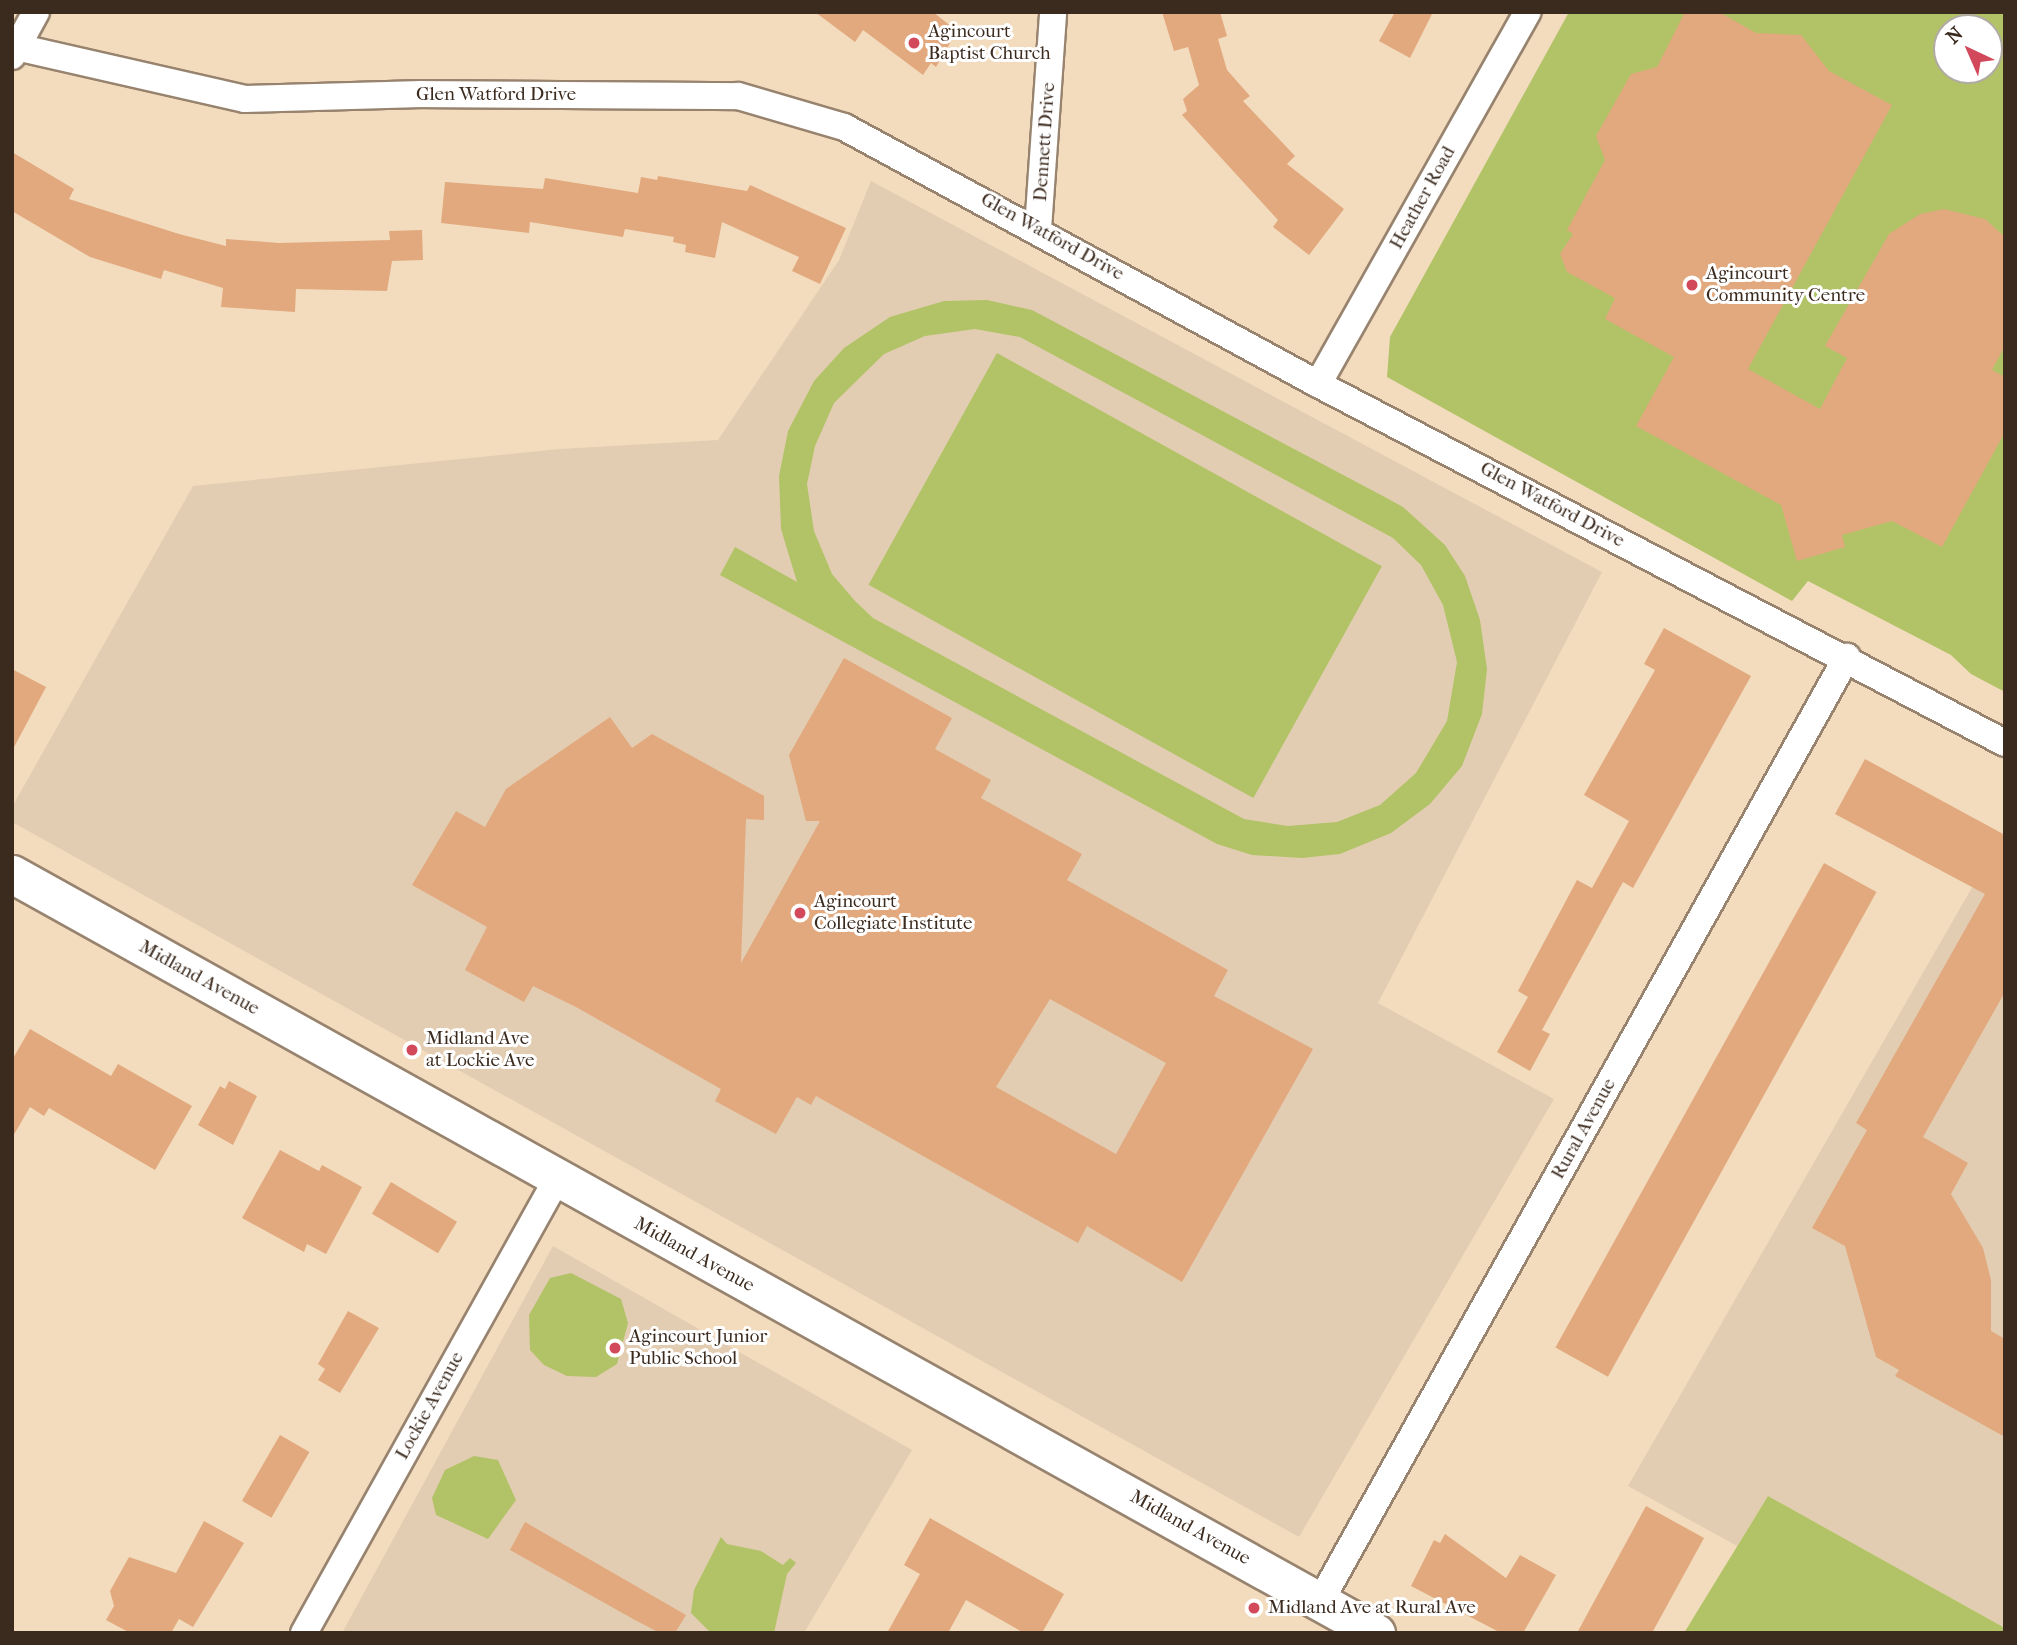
<!DOCTYPE html>
<html>
<head>
<meta charset="utf-8">
<style>
	body { margin:0 }
	#map { position:relative; width:2017px; height:1645px; overflow:hidden; background:#f3dcbe; font-family:"IM FELL French Canon",serif }
	div>[style] { position:absolute }
	.built>* { inset:0; background:#e3cdb2 }
	.green>* { inset:0; background:#b1c366; transform-origin:0 0 }
	.building>* { inset:0; background:#e1a97d; transform-origin:0 0 }
	.roads { filter:drop-shadow(2px 0 #97836e) drop-shadow(-2px 0 #97836e) drop-shadow(0 2px #97836e) drop-shadow(0 -2px #97836e) }
	.street>* { height:26px; margin:-13px; padding:0 13px; transform-origin:13px; border-radius:13px; background:#fff }
	.secondary>* { height:37px; margin:-18.5px; padding:0 18.5px; transform-origin:18.5px; border-radius:18.5px; background:#fff }
	.dots>* { width:19px; height:19px; translate:-50% -50%; box-sizing:border-box; border:4px solid #fff; border-radius:50% }
	span { translate:-50% -50%; white-space:nowrap; text-align:center; line-height:1.15; -webkit-text-stroke:6px #fff; paint-order:stroke }
	.poi-label { font-size:19px; color:#3b2a1e }
	.left { translate:0 -50%; text-align:left }
	.street-label { font-size:19px; color:#3b2a1e }
	.frame { position:absolute; inset:0; border:14px solid #3b2a1e; pointer-events:none }
	.north { position:absolute; left:1933px; top:14px; width:70px; height:70px; box-sizing:border-box; background:#fff; border:2px solid #b1aaa5; border-radius:50%; rotate:316deg; font-size:19px; font-weight:700; line-height:28px; text-align:center; color:#3b2a1e }
	.north::after { content:''; display:block; margin:auto; width:24px; height:32px; background:#d1495b; clip-path:polygon(50% 0,100% 100%,50% 72%,0 100%) }
</style>
</head>
<body>
<div id="map">
	<div class="built">
		<i style="clip-path:polygon(871px 181px,1602px 572px,1378px 1003px,1554px 1099px,1299px 1537px,12px 822px,12px 807px,193px 486px,559px 449px,718px 440px,839px 260px)"></i>
		<i style="clip-path:polygon(2005px 830px,2005px 1628px,1768px 1496px,1737px 1546px,1628px 1486px)"></i>
		<i style="clip-path:polygon(553px 1246px,912px 1450px,804px 1633px,342px 1633px)"></i>
	</div>
	<div class="green">
		<i style="clip-path:polygon(evenodd,1569px 12px,2005px 12px,2005px 692px,1971px 674px,1951px 655px,1808px 581px,1792px 601px,1387px 377px,1390px 337px,1569px 12px,1947px 28px,1989px 28px,1989px 70px,1947px 70px,1947px 28px)"></i>
		<i style="clip-path:polygon(evenodd,987px 300px,1032px 310px,1381px 495px,1403px 507px,1445px 545px,1465px 576px,1480px 620px,1487px 669px,1482px 714px,1462px 766px,1430px 804px,1391px 833px,1340px 854px,1302px 858px,1252px 855px,1217px 844px,720px 575px,735px 547px,797px 582px,781px 529px,779px 476px,788px 431px,814px 381px,844px 348px,890px 317px,944px 301px,987px 300px,975px 329px,1020px 337px,1393px 538px,1421px 565px,1443px 605px,1457px 662px,1447px 721px,1416px 773px,1380px 805px,1337px 822px,1288px 826px,1244px 819px,873px 618px,855px 601px,832px 574px,814px 531px,807px 484px,815px 446px,834px 403px,884px 354px,925px 336px,975px 329px)"></i>
		<i style="left:997px;top:353px;width:440px;height:265px;rotate:29deg"></i>
		<i style="clip-path:polygon(571px 1273px,621px 1299px,628px 1323px,617px 1364px,596px 1377px,567px 1376px,544px 1365px,530px 1350px,529px 1315px,550px 1278px)"></i>
		<i style="clip-path:polygon(474px 1456px,498px 1460px,516px 1500px,488px 1539px,436px 1515px,432px 1498px,445px 1470px)"></i>
		<i style="clip-path:polygon(1768px 1496px,2005px 1628px,2005px 1633px,1684px 1633px)"></i>
		<i style="clip-path:polygon(721px 1537px,727px 1544px,761px 1551px,783px 1565px,790px 1558px,796px 1563px,787px 1574px,774px 1633px,711px 1633px,691px 1613px,694px 1590px)"></i>
	</div>
	<div class="building">
		<i style="clip-path:polygon(815px 12px,933px 12px,957px 31px,936px 67px,931px 63px,923px 75px,863px 30px,855px 42px)"></i>
		<i style="clip-path:polygon(1162px 12px,1220px 12px,1227px 36px,1218px 39px,1227px 70px,1250px 96px,1243px 101px,1295px 156px,1287px 164px,1344px 209px,1309px 255px,1273px 227px,1278px 220px,1182px 115px,1187px 111px,1183px 99px,1199px 85px,1188px 47px,1174px 51px)"></i>
		<i style="clip-path:polygon(1395px 12px,1433px 12px,1410px 58px,1379px 41px)"></i>
		<i style="clip-path:polygon(1685px 12px,1719px 12px,1756px 33px,1801px 35px,1829px 71px,1892px 105px,1748px 369px,1820px 409px,1847px 358px,1825px 346px,1889px 234px,1920px 214px,1944px 209px,1985px 219px,2005px 237px,2005px 346px,1992px 370px,2005px 377px,2005px 432px,1942px 547px,1892px 521px,1842px 535px,1845px 547px,1797px 561px,1781px 505px,1636px 426px,1674px 357px,1605px 319px,1615px 298px,1567px 272px,1560px 254px,1573px 234px,1567px 230px,1605px 160px,1596px 136px,1631px 74px,1657px 67px)"></i>
		<i style="clip-path:polygon(12px 152px,74px 189px,69px 199px,179px 234px,226px 246px,226px 239px,279px 243px,390px 240px,389px 231px,422px 230px,423px 260px,392px 261px,387px 291px,296px 289px,295px 312px,221px 307px,223px 288px,164px 270px,161px 279px,90px 257px,12px 211px)"></i>
		<i style="clip-path:polygon(658px 176px,747px 191px,750px 185px,846px 228px,820px 284px,792px 271px,799px 257px,722px 222px,715px 258px,685px 252px,686px 245px,673px 242px,674px 237px,625px 229px,623px 237px,530px 222px,529px 233px,441px 223px,445px 182px,543px 189px,545px 178px,638px 193px,641px 177px,657px 180px)"></i>
		<i style="clip-path:polygon(1664px 628px,1751px 676px,1633px 888px,1623px 882px,1542px 1030px,1550px 1034px,1530px 1071px,1497px 1052px,1528px 997px,1518px 991px,1577px 880px,1592px 888px,1629px 821px,1584px 795px,1655px 670px,1644px 664px)"></i>
		<i style="clip-path:polygon(evenodd,844px 658px,952px 718px,935px 749px,991px 780px,981px 798px,1082px 854px,1067px 880px,1228px 970px,1214px 996px,1313px 1049px,1182px 1282px,1087px 1226px,1078px 1243px,816px 1096px,811px 1105px,797px 1097px,776px 1134px,715px 1101px,721px 1089px,576px 1007px,533px 986px,524px 1002px,465px 970px,487px 927px,412px 885px,456px 811px,485px 827px,506px 789px,610px 717px,632px 748px,652px 734px,764px 796px,764px 820px,746px 819px,741px 963px,820px 821px,806px 821px,789px 755px,844px 658px,1050px 999px,1166px 1063px,1116px 1154px,996px 1087px,1050px 999px)"></i>
		<i style="clip-path:polygon(12px 669px,46px 687px,12px 751px)"></i>
		<i style="clip-path:polygon(1865px 759px,2005px 835px,2005px 992px,1923px 1137px,1968px 1163px,1951px 1194px,1983px 1248px,1991px 1280px,1991px 1331px,2005px 1339px,2005px 1437px,1895px 1376px,1899px 1370px,1876px 1357px,1845px 1246px,1812px 1228px,1867px 1130px,1856px 1123px,1985px 894px,1835px 814px)"></i>
		<i style="left:1824px;top:863px;width:60px;height:554px;rotate:29deg"></i>
		<i style="clip-path:polygon(30px 1029px,111px 1076px,118px 1064px,192px 1106px,155px 1170px,49px 1108px,44px 1116px,30px 1107px,12px 1138px,12px 1060px)"></i>
		<i style="clip-path:polygon(229px 1081px,257px 1096px,233px 1145px,198px 1125px,220px 1086px,225px 1089px)"></i>
		<i style="clip-path:polygon(280px 1150px,319px 1171px,322px 1165px,362px 1187px,326px 1254px,307px 1244px,304px 1252px,242px 1218px)"></i>
		<i style="left:391px;top:1182px;width:77px;height:37px;rotate:31deg"></i>
		<i style="clip-path:polygon(348px 1311px,379px 1328px,340px 1393px,318px 1380px,325px 1369px,318px 1364px)"></i>
		<i style="left:280px;top:1435px;width:34px;height:76px;rotate:30deg"></i>
		<i style="clip-path:polygon(1646px 1506px,1704px 1538px,1652px 1633px,1577px 1633px)"></i>
		<i style="clip-path:polygon(930px 1518px,1064px 1594px,1042px 1633px,1024px 1633px,966px 1600px,948px 1633px,887px 1633px,920px 1574px,904px 1565px)"></i>
		<i style="clip-path:polygon(204px 1521px,244px 1543px,193px 1627px,179px 1619px,171px 1633px,130px 1633px,106px 1620px,114px 1606px,110px 1591px,129px 1557px,176px 1573px)"></i>
		<i style="clip-path:polygon(525px 1522px,686px 1615px,675px 1633px,660px 1633px,635px 1620px,510px 1550px)"></i>
		<i style="clip-path:polygon(1445px 1534px,1506px 1578px,1520px 1555px,1556px 1575px,1523px 1633px,1501px 1633px,1411px 1586px,1434px 1540px,1440px 1543px)"></i>
	</div>
	<div class="roads">
		<div class="street">
			<i style="left:12px;top:46px;width:239px;rotate:12.8deg"></i>
			<i style="left:245px;top:99px;width:177px;rotate:-1.6deg"></i>
			<i style="left:422px;top:94px;width:316px;rotate:0.4deg"></i>
			<i style="left:738px;top:96px;width:110px;rotate:16.3deg"></i>
			<i style="left:844px;top:127px;width:539px;rotate:28.47deg"></i>
			<i style="left:1318px;top:384px;width:775px;rotate:27.59deg"></i>
			<i style="left:12px;top:56px;width:50px;rotate:-61.4deg"></i>
			<i style="left:1038px;top:229px;width:218px;rotate:-86deg"></i>
			<i style="left:1318px;top:384px;width:427px;rotate:-60.6deg"></i>
			<i style="left:1321px;top:1600px;width:1080px;rotate:-60.85deg"></i>
			<i style="left:304px;top:1633px;width:520px;rotate:-60.87deg"></i>
		</div>
		<div class="secondary">
			<i style="left:12px;top:874px;width:1561px;rotate:29.09deg"></i>
		</div>
	</div>
	<div class="dots">
		<i style="left:914px;top:43px;background:#d1495b"></i>
		<i style="left:1692px;top:285px;background:#d1495b"></i>
		<i style="left:800px;top:913px;background:#d1495b"></i>
		<i style="left:412px;top:1050px;background:#d1495b"></i>
		<i style="left:615px;top:1348px;background:#d1495b"></i>
		<i style="left:1254px;top:1608px;background:#d1495b"></i>
	</div>
	<div class="poi-label">
		<span class="left" style="left:928px;top:43px">Agincourt<br>Baptist Church</span>
		<span class="left" style="left:1706px;top:285px">Agincourt<br>Community Centre</span>
		<span class="left" style="left:814px;top:913px">Agincourt<br>Collegiate Institute</span>
		<span class="left" style="left:426px;top:1050px">Midland Ave<br>at Lockie Ave</span>
		<span class="left" style="left:629px;top:1348px">Agincourt Junior<br>Public School</span>
		<span class="left" style="left:1268px;top:1608px">Midland Ave at Rural Ave</span>
	</div>
	<div class="street-label">
		<span style="left:496px;top:95px">Glen Watford Drive</span>
		<span style="left:1045px;top:142px;rotate:-86deg">Dennett Drive</span>
		<span style="left:1423px;top:198px;rotate:-61deg">Heather Road</span>
		<span style="left:1052px;top:237px;rotate:29deg">Glen Watford Drive</span>
		<span style="left:1552px;top:505px;rotate:28deg">Glen Watford Drive</span>
		<span style="left:199px;top:978px;rotate:29deg">Midland Avenue</span>
		<span style="left:1584px;top:1129px;rotate:-61deg">Rural Avenue</span>
		<span style="left:694px;top:1255px;rotate:29deg">Midland Avenue</span>
		<span style="left:430px;top:1406px;rotate:-61deg">Lockie Avenue</span>
		<span style="left:1190px;top:1528px;rotate:29deg">Midland Avenue</span>
	</div>
	<div class="frame"></div>
	<div class="north">N</div>
</div>
</body>
</html>
